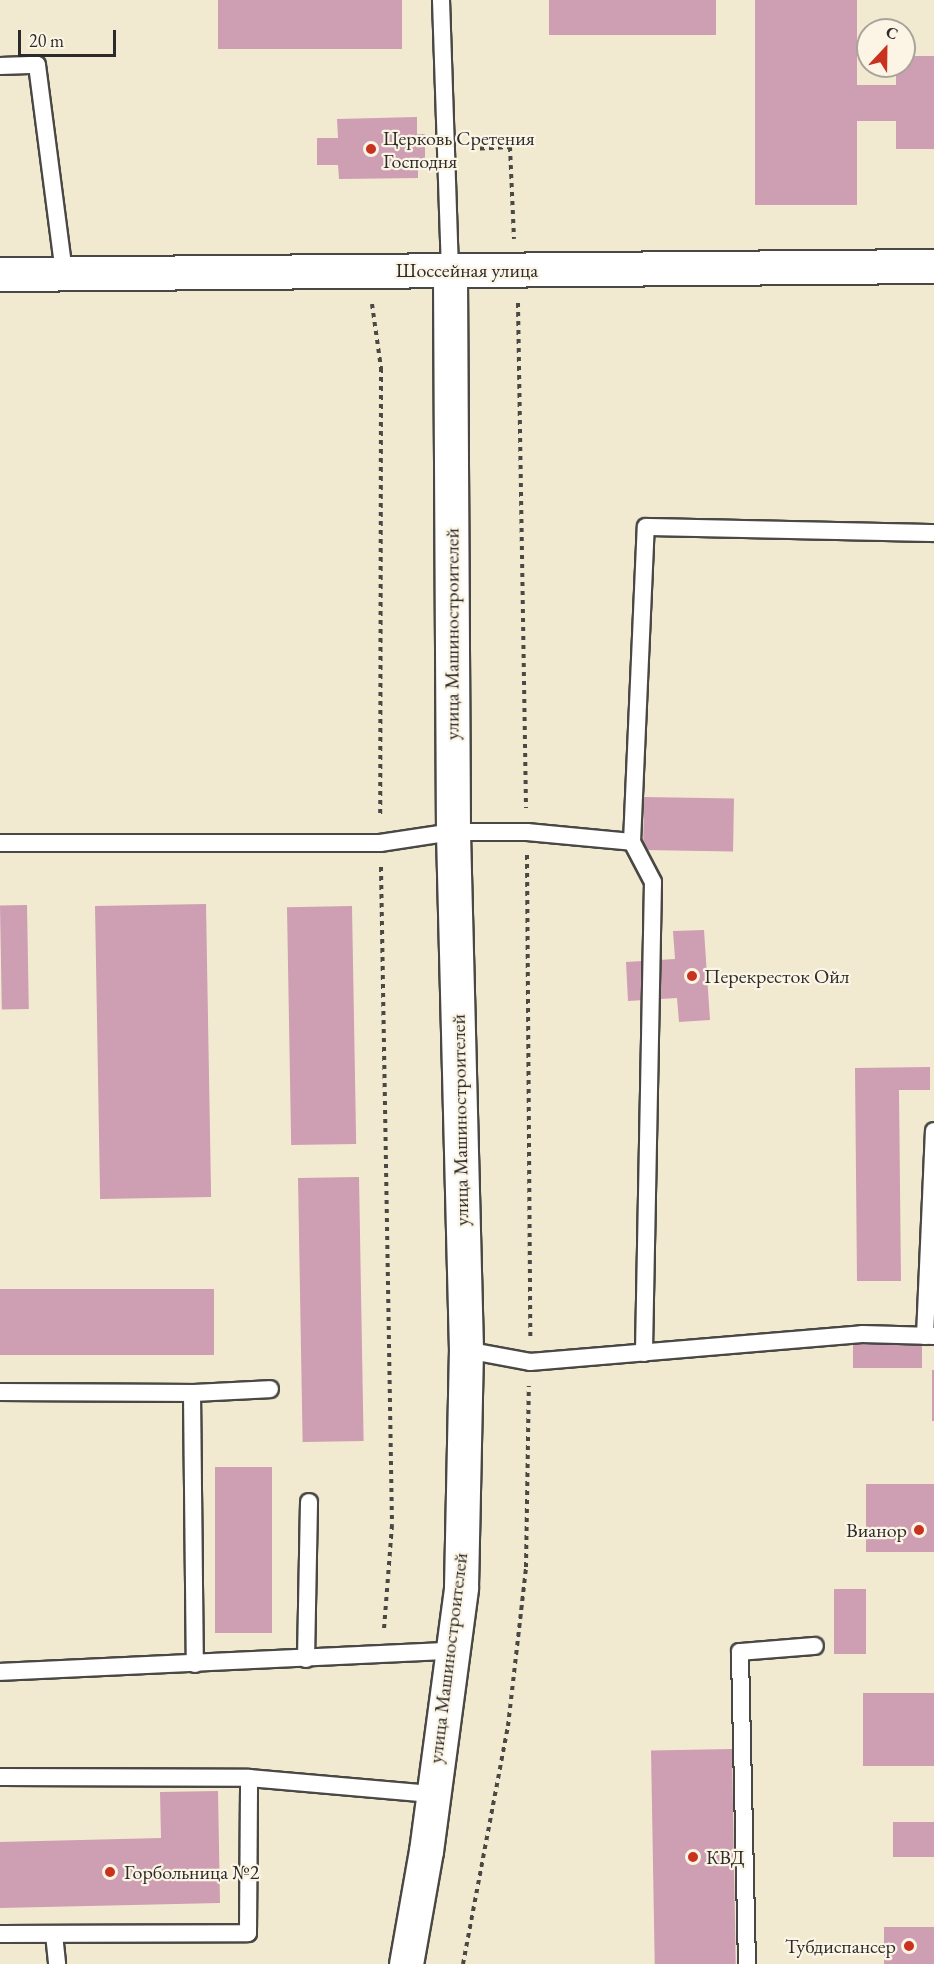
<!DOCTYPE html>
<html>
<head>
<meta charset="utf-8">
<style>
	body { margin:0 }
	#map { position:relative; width:934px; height:1964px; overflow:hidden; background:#f2ead0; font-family:"EB Garamond",serif }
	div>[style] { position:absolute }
	.building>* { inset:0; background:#ce9eb3; transform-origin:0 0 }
	.path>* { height:4px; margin-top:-2px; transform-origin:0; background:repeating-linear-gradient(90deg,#494844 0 4.5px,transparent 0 9px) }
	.roads { filter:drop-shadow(2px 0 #494844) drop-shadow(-2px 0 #494844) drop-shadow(0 2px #494844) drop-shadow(0 -2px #494844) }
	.service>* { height:16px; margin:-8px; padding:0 8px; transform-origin:8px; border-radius:8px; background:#fff }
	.tertiary>* { height:33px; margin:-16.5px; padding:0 16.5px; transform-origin:16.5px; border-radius:16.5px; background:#fff }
	.secondary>* { height:33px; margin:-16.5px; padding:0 16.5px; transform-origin:16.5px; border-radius:16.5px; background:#fff }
	.dots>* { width:16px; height:16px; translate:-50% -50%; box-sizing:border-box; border:3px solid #fcf5e5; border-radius:50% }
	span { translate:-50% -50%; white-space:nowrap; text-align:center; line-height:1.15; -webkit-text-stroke:4.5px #fcf5e5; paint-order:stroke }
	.poi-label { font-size:20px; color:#2b2b2b }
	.left { translate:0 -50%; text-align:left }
	.right { translate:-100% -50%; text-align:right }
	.street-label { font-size:20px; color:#2b2b2b }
	.north { position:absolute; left:856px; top:18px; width:60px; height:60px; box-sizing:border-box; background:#fcf5e5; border:2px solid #a8a49b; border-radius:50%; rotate:22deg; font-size:16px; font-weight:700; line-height:24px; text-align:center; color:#2b2b2b }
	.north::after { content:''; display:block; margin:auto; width:21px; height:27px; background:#c8321e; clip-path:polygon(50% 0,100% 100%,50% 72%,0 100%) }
	.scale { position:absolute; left:18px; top:30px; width:98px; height:27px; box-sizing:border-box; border:3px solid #2b2b2b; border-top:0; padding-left:8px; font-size:18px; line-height:21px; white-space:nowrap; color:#2b2b2b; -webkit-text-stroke:4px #fcf5e5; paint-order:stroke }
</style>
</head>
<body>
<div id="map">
	<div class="building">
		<i style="left:218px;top:0;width:184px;height:49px"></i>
		<i style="left:549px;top:0;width:167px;height:35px"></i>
		<i style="clip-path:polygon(755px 0,857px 0,857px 85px,896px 85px,896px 66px,904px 66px,904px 56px,934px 56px,934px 149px,896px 149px,896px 121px,857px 121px,857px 205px,755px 205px)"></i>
		<i style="clip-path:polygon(417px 117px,417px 134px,425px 134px,425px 161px,418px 161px,418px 178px,339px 179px,338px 165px,317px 165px,317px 138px,338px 138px,337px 119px)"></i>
		<i style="left:644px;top:797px;width:90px;height:53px;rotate:1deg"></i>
		<i style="left:206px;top:904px;width:293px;height:111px;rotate:89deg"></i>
		<i style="left:27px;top:905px;width:104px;height:27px;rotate:89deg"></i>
		<i style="left:352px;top:906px;width:238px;height:65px;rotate:89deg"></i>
		<i style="clip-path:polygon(704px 930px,710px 1020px,679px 1022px,677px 998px,628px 1001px,626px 962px,675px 959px,673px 931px)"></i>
		<i style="clip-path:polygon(930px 1067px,930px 1090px,899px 1090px,901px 1281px,857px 1281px,855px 1068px)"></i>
		<i style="left:359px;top:1177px;width:264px;height:61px;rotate:89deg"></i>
		<i style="left:214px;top:1289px;width:66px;height:214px;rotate:90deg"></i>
		<i style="left:853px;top:1340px;width:69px;height:28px"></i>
		<i style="left:932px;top:1370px;width:2px;height:51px"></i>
		<i style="left:215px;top:1467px;width:57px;height:166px"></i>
		<i style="left:934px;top:1484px;width:68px;height:68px;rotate:90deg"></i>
		<i style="left:834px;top:1589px;width:32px;height:65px"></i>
		<i style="left:934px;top:1693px;width:73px;height:71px;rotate:90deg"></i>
		<i style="left:732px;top:1749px;width:215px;height:81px;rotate:89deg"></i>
		<i style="clip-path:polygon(218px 1791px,220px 1903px,0 1908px,0 1842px,161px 1838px,160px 1792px)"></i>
		<i style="left:934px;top:1822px;width:35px;height:41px;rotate:90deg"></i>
		<i style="left:934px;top:1927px;width:37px;height:50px;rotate:90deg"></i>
	</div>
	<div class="path">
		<i style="left:471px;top:149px;width:39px;rotate:-3deg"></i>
		<i style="left:510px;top:147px;width:92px;rotate:87.5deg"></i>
		<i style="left:518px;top:303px;width:505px;rotate:89.09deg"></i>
		<i style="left:372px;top:304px;width:65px;rotate:82deg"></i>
		<i style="left:381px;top:368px;width:450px;rotate:90.1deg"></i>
		<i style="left:527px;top:855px;width:481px;rotate:89.6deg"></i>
		<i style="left:381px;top:867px;width:658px;rotate:89.04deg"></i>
		<i style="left:392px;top:1525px;width:105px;rotate:94.4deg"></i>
		<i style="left:463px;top:1964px;width:242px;rotate:-79.3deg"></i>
		<i style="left:508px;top:1726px;width:160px;rotate:-83.5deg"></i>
		<i style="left:526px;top:1567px;width:181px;rotate:-89.1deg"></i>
	</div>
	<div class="roads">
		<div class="service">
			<i style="left:441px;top:0;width:271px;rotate:88.1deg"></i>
			<i style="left:0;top:66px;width:37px;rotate:-2deg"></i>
			<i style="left:37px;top:65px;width:209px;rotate:82.6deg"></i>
			<i style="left:632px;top:842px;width:315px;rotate:-87.5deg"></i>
			<i style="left:646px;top:527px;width:288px;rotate:1.2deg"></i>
			<i style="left:0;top:843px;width:380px"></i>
			<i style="left:380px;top:843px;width:74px;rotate:-8.6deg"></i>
			<i style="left:453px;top:832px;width:74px"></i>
			<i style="left:527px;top:832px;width:105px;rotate:5.4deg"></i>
			<i style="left:632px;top:842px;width:45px;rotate:62.3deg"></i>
			<i style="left:653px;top:882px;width:471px;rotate:91.1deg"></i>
			<i style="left:925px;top:1336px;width:205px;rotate:-87.5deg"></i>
			<i style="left:466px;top:1350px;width:65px;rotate:10.6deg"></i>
			<i style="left:530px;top:1362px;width:333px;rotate:-4.8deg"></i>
			<i style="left:862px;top:1334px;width:72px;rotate:1.6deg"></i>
			<i style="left:0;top:1392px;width:192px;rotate:0.3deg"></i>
			<i style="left:192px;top:1393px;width:271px;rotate:89.4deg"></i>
			<i style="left:192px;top:1393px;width:78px;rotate:-2.9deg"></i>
			<i style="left:306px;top:1659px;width:157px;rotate:-88.9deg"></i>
			<i style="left:0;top:1672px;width:453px;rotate:-2.7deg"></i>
			<i style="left:0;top:1777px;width:249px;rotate:0.2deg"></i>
			<i style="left:249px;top:1778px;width:183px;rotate:5deg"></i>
			<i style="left:0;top:1934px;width:248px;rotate:-0.2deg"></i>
			<i style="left:248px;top:1933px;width:155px;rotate:-89.6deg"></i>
			<i style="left:54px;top:1934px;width:30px;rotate:84deg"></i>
			<i style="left:747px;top:1964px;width:312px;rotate:-91.3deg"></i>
			<i style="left:740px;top:1652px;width:75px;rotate:-4.6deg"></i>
		</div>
		<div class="tertiary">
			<i style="left:406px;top:1964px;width:115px;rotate:-80deg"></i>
			<i style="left:426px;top:1851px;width:266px;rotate:-82.4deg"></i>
			<i style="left:461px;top:1587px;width:237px;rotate:-88.8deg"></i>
			<i style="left:466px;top:1350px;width:518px;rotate:-91.44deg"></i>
			<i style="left:453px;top:832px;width:561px;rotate:-90.31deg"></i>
		</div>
		<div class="secondary">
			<i style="left:0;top:274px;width:934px;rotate:-0.49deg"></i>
		</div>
	</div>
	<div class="dots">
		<i style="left:371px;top:149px;background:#c8321e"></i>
		<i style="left:692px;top:976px;background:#c8321e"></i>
		<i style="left:919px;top:1530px;background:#c8321e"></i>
		<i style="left:693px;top:1857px;background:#c8321e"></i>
		<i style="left:110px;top:1872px;background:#c8321e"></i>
		<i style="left:909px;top:1946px;background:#c8321e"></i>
	</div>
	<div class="poi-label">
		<span class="left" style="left:383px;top:150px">Церковь Сретения<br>Господня</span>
		<span class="left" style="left:704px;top:976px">Перекресток Ойл</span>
		<span class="right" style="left:907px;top:1530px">Вианор</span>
		<span class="left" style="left:706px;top:1857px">КВД</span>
		<span class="left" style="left:124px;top:1872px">Горбольница №2</span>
		<span class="right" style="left:896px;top:1946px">Тубдиспансер</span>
	</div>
	<div class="street-label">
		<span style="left:467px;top:270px">Шоссейная улица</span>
		<span style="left:452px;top:634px;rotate:-90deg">улица Машиностроителей</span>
		<span style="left:460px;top:1120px;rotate:-91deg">улица Машиностроителей</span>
		<span style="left:448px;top:1658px;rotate:-83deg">улица Машиностроителей</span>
	</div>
	<div class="north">С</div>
	<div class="scale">20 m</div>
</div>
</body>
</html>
